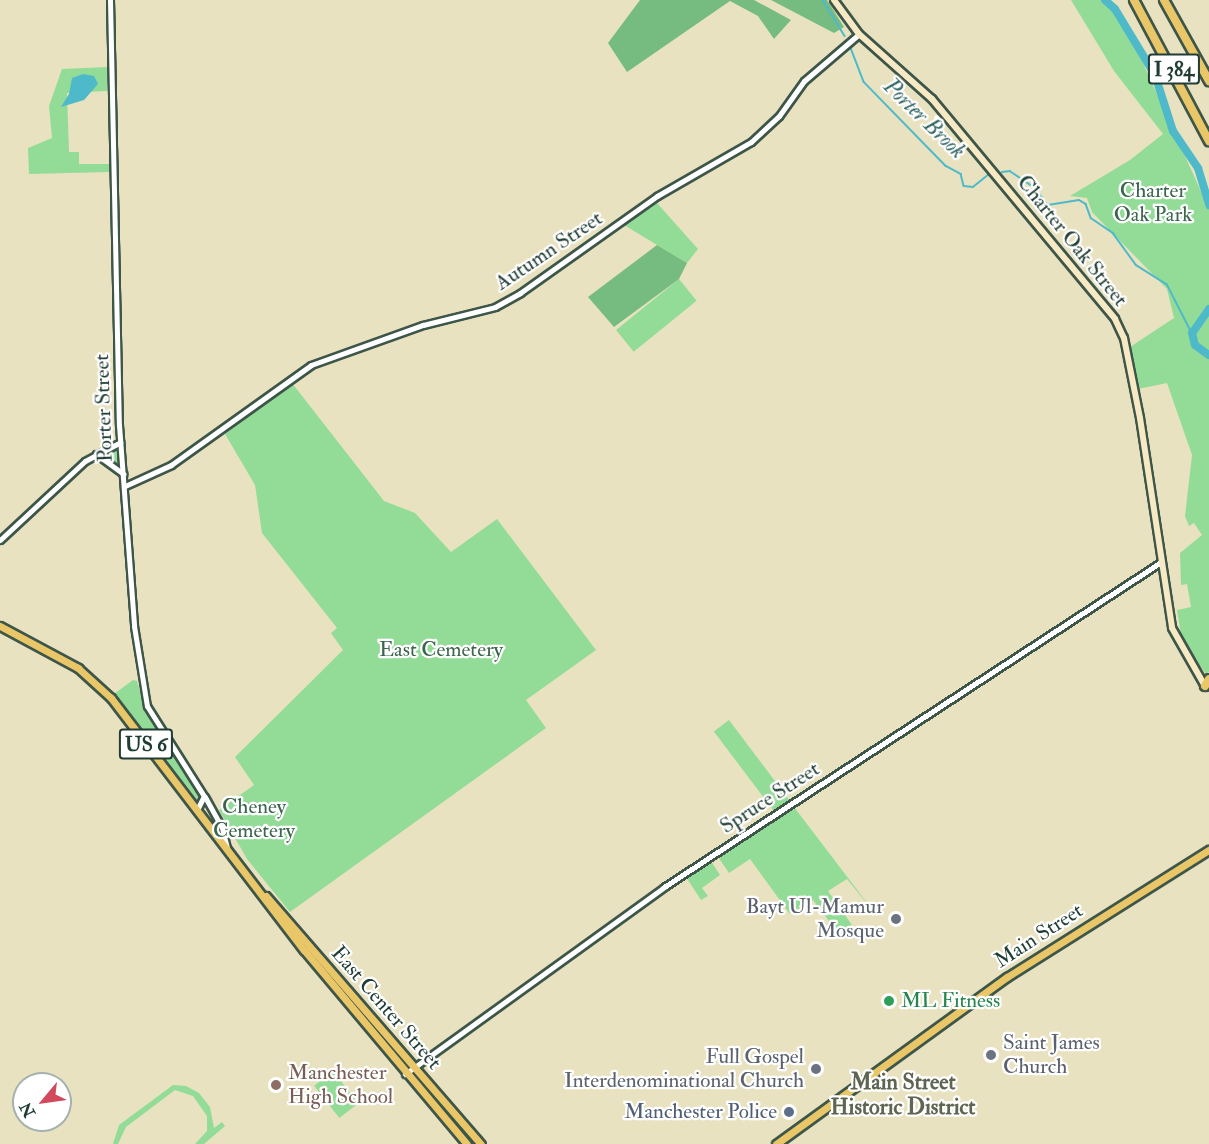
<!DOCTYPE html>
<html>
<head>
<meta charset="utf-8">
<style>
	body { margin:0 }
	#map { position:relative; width:1209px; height:1144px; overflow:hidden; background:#e9e2c0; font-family:"IM FELL Double Pica",serif }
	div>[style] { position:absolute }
	.green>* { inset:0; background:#93dc97; transform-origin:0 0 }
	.forest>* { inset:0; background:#76bc80 }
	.water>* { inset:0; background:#4ebac9 }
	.stream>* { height:1.5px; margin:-0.75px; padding:0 0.75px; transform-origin:0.75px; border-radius:0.75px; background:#4ebac9 }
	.river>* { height:8px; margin:-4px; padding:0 4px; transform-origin:4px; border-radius:4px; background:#4ebac9 }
	.roads { filter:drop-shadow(2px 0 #3d5649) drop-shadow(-2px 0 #3d5649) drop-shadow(0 2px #3d5649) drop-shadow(0 -2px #3d5649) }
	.tertiary>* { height:5px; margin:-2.5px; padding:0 2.5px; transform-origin:2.5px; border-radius:2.5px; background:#fff }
	.secondary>* { height:6px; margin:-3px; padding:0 3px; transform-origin:3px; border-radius:3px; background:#f6e9c3 }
	.primary>* { height:7px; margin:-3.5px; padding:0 3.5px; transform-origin:3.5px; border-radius:3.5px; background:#e9c769 }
	.motorway>* { height:8px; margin:-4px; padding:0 4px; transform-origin:4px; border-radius:4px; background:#e9c769 }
	.dots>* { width:16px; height:16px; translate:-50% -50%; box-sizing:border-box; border:3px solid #fff; border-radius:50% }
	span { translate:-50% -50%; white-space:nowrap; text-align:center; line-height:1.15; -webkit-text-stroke:4.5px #fff; paint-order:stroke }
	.shield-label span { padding:2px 4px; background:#fff; border:2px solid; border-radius:4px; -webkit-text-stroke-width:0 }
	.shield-label { font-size:20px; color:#1f3d34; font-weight:700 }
	.park-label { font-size:21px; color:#3c654d }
	.street-label { font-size:21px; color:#1f3d34 }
	.worship-label { font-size:21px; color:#5b616d }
	.right { translate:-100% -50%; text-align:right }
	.left { translate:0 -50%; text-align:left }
	.leisure-label { font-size:21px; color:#27864d }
	.education-label { font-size:21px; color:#785e54 }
	.service-label { font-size:21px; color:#4e5e75 }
	.water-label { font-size:22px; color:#2d6261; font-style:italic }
	.neighbourhood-label { font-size:22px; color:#5e6652; font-weight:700 }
	.north { position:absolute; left:12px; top:1072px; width:60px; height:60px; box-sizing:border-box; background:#fff; border:2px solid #a5b1ae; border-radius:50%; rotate:241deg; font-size:16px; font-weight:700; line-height:24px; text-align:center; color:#1f3d34 }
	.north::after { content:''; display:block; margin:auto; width:21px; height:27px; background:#d1495b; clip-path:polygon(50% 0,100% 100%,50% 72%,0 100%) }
</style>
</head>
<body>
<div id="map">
	<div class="green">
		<i style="clip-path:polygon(1071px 0,1107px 0,1128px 30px,1209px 209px,1209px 672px,1206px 674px,1182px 641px,1177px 610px,1191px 607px,1187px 584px,1181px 585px,1180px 553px,1202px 535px,1194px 523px,1189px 526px,1185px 516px,1192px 455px,1167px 383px,1138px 389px,1130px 347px,1174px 318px,1167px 289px,1092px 212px,1087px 198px,1070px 196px,1130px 160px,1163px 134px,1114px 71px)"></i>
		<i style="clip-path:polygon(107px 67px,107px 91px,67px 93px,69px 152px,79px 152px,79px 164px,109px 164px,109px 172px,29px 174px,28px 148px,52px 138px,49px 106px,62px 69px)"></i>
		<i style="clip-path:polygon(657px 203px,698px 249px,687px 263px,624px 225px)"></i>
		<i style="left:679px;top:279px;width:28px;height:81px;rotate:51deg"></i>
		<i style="clip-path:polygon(292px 383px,384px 501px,415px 513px,451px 552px,497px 519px,596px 650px,526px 700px,546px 728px,290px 912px,247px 859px,219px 810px,254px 785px,235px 757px,343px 650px,331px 633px,337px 628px,262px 533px,255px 485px,225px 434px)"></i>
		<i style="clip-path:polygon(116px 447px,117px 449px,119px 466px,104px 454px)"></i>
		<i style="clip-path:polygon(133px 680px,137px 681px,145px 709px,201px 796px,199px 802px,114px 694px)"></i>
		<i style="left:729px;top:720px;width:101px;height:19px;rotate:53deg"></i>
		<i style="clip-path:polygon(794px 807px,874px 912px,847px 879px,828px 891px,852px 925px,838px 933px,813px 900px,790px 914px,750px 859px,729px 873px,718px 857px)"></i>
		<i style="clip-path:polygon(711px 861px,720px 875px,702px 888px,708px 896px,701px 900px,686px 877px)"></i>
		<i style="left:333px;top:1071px;width:41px;height:24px;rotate:52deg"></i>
		<i style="clip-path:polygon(173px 1085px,186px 1086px,199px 1093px,210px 1107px,214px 1128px,222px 1122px,225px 1126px,204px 1144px,195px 1144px,207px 1131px,207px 1116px,193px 1096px,175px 1090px,126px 1127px,118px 1144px,113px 1144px,119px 1125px)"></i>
	</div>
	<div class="forest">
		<i style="clip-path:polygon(640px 0,754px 0,791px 20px,774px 39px,758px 16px,730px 1px,627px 72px,608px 43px)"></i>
		<i style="clip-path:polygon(771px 0,827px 0,844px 27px,834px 33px)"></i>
		<i style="clip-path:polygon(657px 245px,687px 263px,679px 279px,614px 327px,588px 297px)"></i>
	</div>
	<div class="water">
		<i style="clip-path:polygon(83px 74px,94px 76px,98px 84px,84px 100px,61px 107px,69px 94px,72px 78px)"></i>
	</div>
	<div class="stream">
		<i style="left:823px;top:0;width:42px;rotate:58.6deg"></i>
		<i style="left:851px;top:48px;width:36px;rotate:69deg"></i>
		<i style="left:864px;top:82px;width:117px;rotate:45.7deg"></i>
		<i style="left:946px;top:166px;width:17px;rotate:28deg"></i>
		<i style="left:961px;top:174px;width:12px;rotate:76deg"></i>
		<i style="left:964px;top:186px;width:9px;rotate:6deg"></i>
		<i style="left:973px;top:187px;width:19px;rotate:-39deg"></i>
		<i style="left:1002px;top:172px;width:8px;rotate:-7deg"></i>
		<i style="left:1010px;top:171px;width:30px;rotate:34deg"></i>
		<i style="left:1035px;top:188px;width:21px;rotate:53deg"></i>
		<i style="left:1048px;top:205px;width:31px;rotate:-9deg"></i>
		<i style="left:1079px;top:200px;width:8px;rotate:30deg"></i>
		<i style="left:1086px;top:204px;width:15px;rotate:70deg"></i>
		<i style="left:1091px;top:218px;width:27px;rotate:34deg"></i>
		<i style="left:1113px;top:233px;width:39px;rotate:54deg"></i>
		<i style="left:1136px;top:265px;width:36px;rotate:32deg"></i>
		<i style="left:1167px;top:284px;width:55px;rotate:63deg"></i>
	</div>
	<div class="river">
		<i style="left:1105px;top:0;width:13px;rotate:42deg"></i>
		<i style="left:1115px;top:9px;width:77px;rotate:58.8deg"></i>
		<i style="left:1155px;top:75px;width:59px;rotate:72.2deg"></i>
		<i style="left:1173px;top:131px;width:45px;rotate:56deg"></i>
		<i style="left:1198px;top:168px;width:39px;rotate:73deg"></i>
		<i style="left:1209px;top:309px;width:29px;rotate:125deg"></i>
		<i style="left:1192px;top:333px;width:12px;rotate:76deg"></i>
		<i style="left:1195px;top:345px;width:17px;rotate:36deg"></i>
	</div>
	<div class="roads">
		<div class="tertiary">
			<i style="left:110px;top:0;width:425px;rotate:88.8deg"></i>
			<i style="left:119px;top:425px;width:202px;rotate:85.7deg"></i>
			<i style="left:134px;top:626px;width:81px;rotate:80.8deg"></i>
			<i style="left:147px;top:706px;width:107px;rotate:57.7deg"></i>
			<i style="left:204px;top:796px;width:16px;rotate:117deg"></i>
			<i style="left:96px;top:454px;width:34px;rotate:36deg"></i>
			<i style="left:125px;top:486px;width:51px;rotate:-24.5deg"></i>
			<i style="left:171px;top:465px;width:172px;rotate:-35.5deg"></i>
			<i style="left:311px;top:365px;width:119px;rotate:-19.7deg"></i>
			<i style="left:423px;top:325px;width:74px;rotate:-14deg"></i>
			<i style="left:495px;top:307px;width:29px;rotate:-29deg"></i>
			<i style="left:520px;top:293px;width:168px;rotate:-35.3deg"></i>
			<i style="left:657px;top:196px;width:108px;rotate:-29.9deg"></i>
			<i style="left:751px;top:142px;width:38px;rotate:-43deg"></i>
			<i style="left:779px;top:116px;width:43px;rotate:-54.5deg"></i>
			<i style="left:804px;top:81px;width:72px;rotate:-40.5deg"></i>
			<i style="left:0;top:540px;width:116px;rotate:-42.9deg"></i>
			<i style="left:85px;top:461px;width:40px;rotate:-28deg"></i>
			<i style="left:205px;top:797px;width:35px;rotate:61deg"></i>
			<i style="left:222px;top:828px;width:21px;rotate:76deg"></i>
			<i style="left:405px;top:1074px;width:319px;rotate:-35.8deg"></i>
			<i style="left:664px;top:887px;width:594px;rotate:-33.18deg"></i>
		</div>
		<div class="secondary">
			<i style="left:834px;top:0;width:42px;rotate:53.7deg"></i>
			<i style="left:859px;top:34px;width:98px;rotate:41.7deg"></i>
			<i style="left:932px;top:99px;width:286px;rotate:50.2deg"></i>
			<i style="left:1115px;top:319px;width:21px;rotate:65deg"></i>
			<i style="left:1124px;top:338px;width:82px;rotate:78.7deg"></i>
			<i style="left:1140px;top:418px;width:212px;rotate:81.3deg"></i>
			<i style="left:1172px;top:628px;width:67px;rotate:60.4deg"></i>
		</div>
		<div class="primary">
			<i style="left:0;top:626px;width:89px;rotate:28.3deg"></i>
			<i style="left:78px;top:668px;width:45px;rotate:42.3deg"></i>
			<i style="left:111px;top:698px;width:317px;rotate:52.6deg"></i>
			<i style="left:304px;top:950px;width:253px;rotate:50deg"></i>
			<i style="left:266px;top:896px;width:328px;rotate:49.1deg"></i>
			<i style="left:776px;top:1144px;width:285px;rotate:-35.9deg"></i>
			<i style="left:1007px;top:977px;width:239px;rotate:-32.2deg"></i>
		</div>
		<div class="motorway">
			<i style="left:1134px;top:0;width:160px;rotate:62deg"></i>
			<i style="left:1164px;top:0;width:93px;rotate:60.9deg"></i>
			<i style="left:1205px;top:686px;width:8px;rotate:-60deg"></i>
		</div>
	</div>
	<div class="dots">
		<i style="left:896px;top:919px;background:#6b7280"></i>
		<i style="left:889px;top:1001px;background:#2e9e5b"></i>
		<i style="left:991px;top:1055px;background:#6b7280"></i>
		<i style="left:816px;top:1069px;background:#6b7280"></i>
		<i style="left:276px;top:1085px;background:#8d6e63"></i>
		<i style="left:789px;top:1112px;background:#5c6f8a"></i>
	</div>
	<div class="shield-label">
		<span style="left:1174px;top:69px">I 384</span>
		<span style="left:146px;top:744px">US 6</span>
	</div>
	<div class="park-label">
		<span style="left:1153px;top:203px">Charter<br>Oak Park</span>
		<span style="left:441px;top:650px">East Cemetery</span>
		<span style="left:254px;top:819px">Cheney<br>Cemetery</span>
	</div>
	<div class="street-label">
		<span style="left:1072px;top:241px;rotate:51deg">Charter Oak Street</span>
		<span style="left:549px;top:251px;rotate:-34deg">Autumn Street</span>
		<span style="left:104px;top:408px;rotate:-92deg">Porter Street</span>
		<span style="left:770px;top:798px;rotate:-33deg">Spruce Street</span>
		<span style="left:1039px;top:936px;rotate:-33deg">Main Street</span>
		<span style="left:386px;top:1008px;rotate:49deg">East Center Street</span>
	</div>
	<div class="worship-label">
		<span class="right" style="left:884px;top:919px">Bayt Ul-Mamur<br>Mosque</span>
		<span class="left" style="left:1003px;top:1055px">Saint James<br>Church</span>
		<span class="right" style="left:804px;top:1069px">Full Gospel<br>Interdenominational Church</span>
	</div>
	<div class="leisure-label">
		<span class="left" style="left:901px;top:1001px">ML Fitness</span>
	</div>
	<div class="education-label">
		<span class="left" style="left:288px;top:1085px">Manchester<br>High School</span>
	</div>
	<div class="service-label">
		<span class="right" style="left:777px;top:1112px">Manchester Police</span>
	</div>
	<div class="water-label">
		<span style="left:924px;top:119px;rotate:44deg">Porter Brook</span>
	</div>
	<div class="neighbourhood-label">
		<span style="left:903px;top:1095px">Main Street<br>Historic District</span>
	</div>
	<div class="north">N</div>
</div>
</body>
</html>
